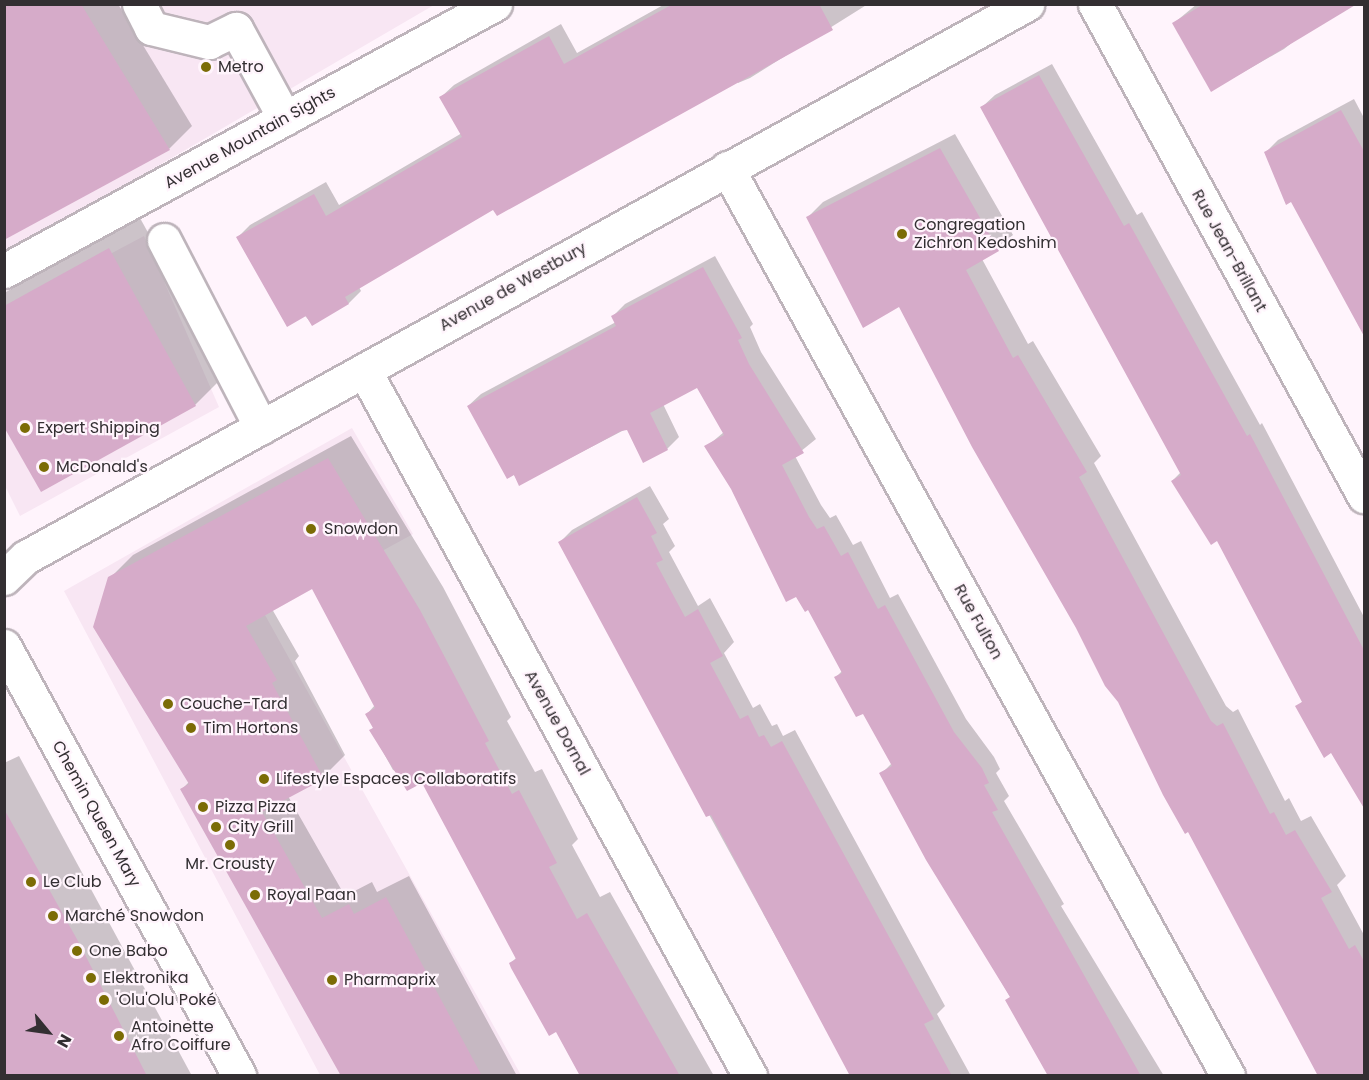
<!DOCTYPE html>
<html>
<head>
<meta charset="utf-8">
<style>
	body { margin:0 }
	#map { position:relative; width:1369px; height:1080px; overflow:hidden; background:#fff4fc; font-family:Poppins,sans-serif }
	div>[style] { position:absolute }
	.built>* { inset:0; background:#f8e6f3 }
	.shadow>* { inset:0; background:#0003 }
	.building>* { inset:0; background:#d6abc9 }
	.roads { filter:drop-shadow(2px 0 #beb4bb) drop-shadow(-2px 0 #beb4bb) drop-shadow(0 2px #beb4bb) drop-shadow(0 -2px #beb4bb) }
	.minor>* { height:33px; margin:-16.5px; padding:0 16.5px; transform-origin:16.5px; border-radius:16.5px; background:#fff }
	.dots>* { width:16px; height:16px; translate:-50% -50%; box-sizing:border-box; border:3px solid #fff4fc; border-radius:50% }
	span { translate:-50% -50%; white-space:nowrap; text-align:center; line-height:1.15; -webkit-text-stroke:4.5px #fff4fc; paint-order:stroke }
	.poi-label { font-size:16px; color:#332f32 }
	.left { translate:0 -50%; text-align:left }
	.street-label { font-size:16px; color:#332f32 }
	.frame { position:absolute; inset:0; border:6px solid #332f32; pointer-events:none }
	.north { position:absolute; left:18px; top:1002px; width:60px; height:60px; -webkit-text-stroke:4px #fff4fc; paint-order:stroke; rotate:119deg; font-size:16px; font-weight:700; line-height:24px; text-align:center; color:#332f32 }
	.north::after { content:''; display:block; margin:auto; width:21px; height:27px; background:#332f32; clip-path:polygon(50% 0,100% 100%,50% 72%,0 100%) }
</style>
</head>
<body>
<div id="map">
	<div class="built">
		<i style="clip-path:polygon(5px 4px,434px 5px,5px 255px)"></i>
		<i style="clip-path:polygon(144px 236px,219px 407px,20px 516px,5px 486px,5px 310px)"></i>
		<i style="clip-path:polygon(352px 428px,413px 534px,265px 615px,521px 1075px,320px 1075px,64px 591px)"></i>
	</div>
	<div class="shadow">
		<i style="clip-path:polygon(4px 4px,118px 4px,192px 126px,169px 149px)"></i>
		<i style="clip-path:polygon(665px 4px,868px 4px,750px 78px,738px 83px,736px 80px,494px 208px,359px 287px,361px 291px,349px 303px,312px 324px,238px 237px,250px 225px,326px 182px,339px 205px,462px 133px,441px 97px,454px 85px,561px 24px,577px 53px)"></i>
		<i style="clip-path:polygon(1197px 4px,1340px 4px,1284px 49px,1212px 90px,1174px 23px)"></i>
		<i style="clip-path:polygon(1052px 64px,1137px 215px,1142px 212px,1260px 425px,1262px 423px,1364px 617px,1364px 807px,1332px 751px,1297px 707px,1303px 701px,1218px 539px,1172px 481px,1181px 472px,982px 107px,995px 95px)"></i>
		<i style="clip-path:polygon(1354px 99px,1364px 118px,1364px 335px,1266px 152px,1278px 140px)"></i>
		<i style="clip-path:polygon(955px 134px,1013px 235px,982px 259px,1028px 344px,1033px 341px,1101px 456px,1094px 463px,1226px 706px,1233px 712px,1238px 709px,1285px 801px,1289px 798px,1301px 821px,1311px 816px,1346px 876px,1337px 885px,1364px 935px,1364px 1076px,1119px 701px,900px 305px,808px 217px,823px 202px)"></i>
		<i style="clip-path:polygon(140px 218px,226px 374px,195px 405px,4px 423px,4px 293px)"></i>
		<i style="clip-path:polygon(715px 256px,753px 324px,750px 327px,761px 352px,816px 439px,795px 456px,821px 505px,830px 518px,836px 515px,853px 545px,861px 541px,890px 598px,898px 594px,966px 719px,994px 757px,1000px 769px,996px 773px,1009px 796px,1004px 801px,1064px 904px,1061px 906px,1164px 1076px,1056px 1076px,881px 774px,892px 763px,864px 712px,836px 677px,842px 671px,808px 608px,706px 447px,724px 432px,697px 386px,663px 404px,679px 437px,667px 449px,628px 428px,520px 484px,468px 406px,481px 394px,616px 322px,613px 316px,625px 304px)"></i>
		<i style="clip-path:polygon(351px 436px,443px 587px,511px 717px,507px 721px,535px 772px,542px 769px,578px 839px,572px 845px,600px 897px,610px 892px,714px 1076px,581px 1076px,556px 1030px,511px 963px,517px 957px,422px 781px,393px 770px,371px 730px,374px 727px,367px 714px,375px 705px,312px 587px,272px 609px,299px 656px,295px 661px,345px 755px,323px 777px,288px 796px,345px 896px,372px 882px,377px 892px,409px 876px,517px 1076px,345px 1076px,182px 789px,189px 782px,110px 578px,133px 555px)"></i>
		<i style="clip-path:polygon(650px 486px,669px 519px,663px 524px,675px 546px,669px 552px,698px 606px,710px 598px,734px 642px,724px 653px,753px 708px,760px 704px,772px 726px,777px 724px,783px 736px,795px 730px,945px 1006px,937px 1014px,971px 1076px,852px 1076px,560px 542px,572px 530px)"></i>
		<i style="clip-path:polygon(19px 756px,192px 1076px,4px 1076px,4px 763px)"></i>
	</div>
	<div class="building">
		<i style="clip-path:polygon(4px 4px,81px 4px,170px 150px,4px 240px)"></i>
		<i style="clip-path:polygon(673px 4px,819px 4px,833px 30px,497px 216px,493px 210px,345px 297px,349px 304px,312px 326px,306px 316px,287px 327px,236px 237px,314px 194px,326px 216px,462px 137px,439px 97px,549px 36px,564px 64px)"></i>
		<i style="clip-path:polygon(1204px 4px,1357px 4px,1211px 92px,1172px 23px)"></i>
		<i style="clip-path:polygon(1039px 75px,1124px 226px,1129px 223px,1247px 436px,1250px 434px,1365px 652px,1365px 810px,1331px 753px,1324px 758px,1295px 706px,1302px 702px,1217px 541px,1211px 545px,1171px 481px,1181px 475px,980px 107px)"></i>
		<i style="clip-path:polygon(1341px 110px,1365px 153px,1365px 338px,1291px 202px,1286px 205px,1264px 152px)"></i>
		<i style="clip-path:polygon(940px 148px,999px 251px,966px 270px,1013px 358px,1018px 355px,1087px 472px,1079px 477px,1211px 721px,1217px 726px,1223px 723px,1270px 814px,1274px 812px,1286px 835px,1295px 830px,1332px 892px,1321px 898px,1349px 949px,1355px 945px,1365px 963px,1365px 1076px,1318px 1076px,1188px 832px,1185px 834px,1163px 795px,1118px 702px,1105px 686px,1076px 628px,972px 447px,899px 307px,863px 328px,806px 217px)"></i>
		<i style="clip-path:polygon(109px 248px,196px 406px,41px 492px,4px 427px,4px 306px)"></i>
		<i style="clip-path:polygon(703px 267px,742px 338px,738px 340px,749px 364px,804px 453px,782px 465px,809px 517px,817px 529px,824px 526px,841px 556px,848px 552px,878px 609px,885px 605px,954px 732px,982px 768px,989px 783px,984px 785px,998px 810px,992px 812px,1141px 1076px,1048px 1076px,1005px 1000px,1010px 997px,926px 860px,879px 773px,892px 766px,863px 714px,856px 717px,834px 677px,842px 673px,808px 610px,805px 612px,796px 597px,786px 602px,731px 489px,704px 446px,724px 435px,697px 388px,650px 413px,668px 450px,643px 463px,627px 430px,621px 431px,519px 486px,514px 475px,507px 479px,467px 406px,616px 326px,611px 316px)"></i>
		<i style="clip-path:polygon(328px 458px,420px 610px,489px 741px,485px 743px,512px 794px,519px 790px,557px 863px,549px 867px,577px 919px,587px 913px,680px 1076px,580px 1076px,556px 1032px,549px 1036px,511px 968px,509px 963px,516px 959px,422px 783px,407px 791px,369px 730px,373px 728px,365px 714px,375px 708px,312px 589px,246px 626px,277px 680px,272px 683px,324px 779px,262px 812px,322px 918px,349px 904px,354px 914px,386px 897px,482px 1076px,341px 1076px,180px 789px,189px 784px,93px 627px,108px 577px)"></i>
		<i style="clip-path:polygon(637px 497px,657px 533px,651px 536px,663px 560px,656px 563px,685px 617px,698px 609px,723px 656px,710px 663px,740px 719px,748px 715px,759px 737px,764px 735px,771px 747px,782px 741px,934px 1019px,924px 1024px,952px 1076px,850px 1076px,711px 815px,706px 817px,558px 542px)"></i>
		<i style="clip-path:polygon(4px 809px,78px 941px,147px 1076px,4px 1076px)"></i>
	</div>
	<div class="roads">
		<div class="minor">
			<i style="left:139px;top:4px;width:27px;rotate:63deg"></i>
			<i style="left:151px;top:28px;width:60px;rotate:13.6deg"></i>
			<i style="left:209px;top:42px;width:30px;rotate:-26deg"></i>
			<i style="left:236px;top:29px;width:102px;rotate:61.4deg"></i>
			<i style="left:1095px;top:4px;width:561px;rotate:61.33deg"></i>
			<i style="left:727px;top:168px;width:1037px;rotate:61.11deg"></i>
			<i style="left:164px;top:240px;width:211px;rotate:62.6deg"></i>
			<i style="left:4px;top:271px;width:559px;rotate:-28.54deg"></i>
			<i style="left:364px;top:370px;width:805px;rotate:61.33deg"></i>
			<i style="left:4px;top:578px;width:30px;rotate:-44deg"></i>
			<i style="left:26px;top:557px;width:1144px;rotate:-28.92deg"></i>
			<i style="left:4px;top:646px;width:490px;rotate:61.3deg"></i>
		</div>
	</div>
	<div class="dots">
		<i style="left:206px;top:67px;background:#7b6c06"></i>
		<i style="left:902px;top:234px;background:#7b6c06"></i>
		<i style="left:25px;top:428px;background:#7b6c06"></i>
		<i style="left:44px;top:467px;background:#7b6c06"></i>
		<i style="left:311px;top:529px;background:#7b6c06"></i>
		<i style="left:168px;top:704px;background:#7b6c06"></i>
		<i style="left:191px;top:728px;background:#7b6c06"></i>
		<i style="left:264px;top:779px;background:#7b6c06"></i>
		<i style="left:203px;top:807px;background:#7b6c06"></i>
		<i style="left:216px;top:827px;background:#7b6c06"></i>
		<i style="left:230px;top:845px;background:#7b6c06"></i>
		<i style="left:31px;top:882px;background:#7b6c06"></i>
		<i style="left:255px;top:895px;background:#7b6c06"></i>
		<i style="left:53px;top:916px;background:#7b6c06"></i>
		<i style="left:77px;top:951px;background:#7b6c06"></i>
		<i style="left:91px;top:978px;background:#7b6c06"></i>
		<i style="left:332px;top:980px;background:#7b6c06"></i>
		<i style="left:104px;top:1000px;background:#7b6c06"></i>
		<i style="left:119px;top:1036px;background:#7b6c06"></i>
	</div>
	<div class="poi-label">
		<span class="left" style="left:218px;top:67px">Metro</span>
		<span class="left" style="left:914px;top:234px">Congregation<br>Zichron Kedoshim</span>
		<span class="left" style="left:37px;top:428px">Expert Shipping</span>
		<span class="left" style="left:56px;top:467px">McDonald's</span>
		<span class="left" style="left:324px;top:529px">Snowdon</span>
		<span class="left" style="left:180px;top:704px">Couche-Tard</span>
		<span class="left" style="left:203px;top:728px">Tim Hortons</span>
		<span class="left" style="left:276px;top:779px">Lifestyle Espaces Collaboratifs</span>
		<span class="left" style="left:215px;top:807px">Pizza Pizza</span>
		<span class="left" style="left:228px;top:827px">City Grill</span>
		<span style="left:230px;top:864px">Mr. Crousty</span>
		<span class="left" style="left:43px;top:882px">Le Club</span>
		<span class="left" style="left:267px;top:895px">Royal Paan</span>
		<span class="left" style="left:65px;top:916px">Marché Snowdon</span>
		<span class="left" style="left:89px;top:951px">One Babo</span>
		<span class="left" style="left:103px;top:978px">Elektronika</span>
		<span class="left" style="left:344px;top:980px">Pharmaprix</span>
		<span class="left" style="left:116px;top:1000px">'Olu'Olu Poké</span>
		<span class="left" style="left:131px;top:1036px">Antoinette<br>Afro Coiffure</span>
	</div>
	<div class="street-label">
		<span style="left:250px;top:138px;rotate:-29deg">Avenue Mountain Sights</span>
		<span style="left:1229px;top:251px;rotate:61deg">Rue Jean-Brillant</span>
		<span style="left:513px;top:287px;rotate:-29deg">Avenue de Westbury</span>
		<span style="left:978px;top:622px;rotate:61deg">Rue Fulton</span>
		<span style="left:557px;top:723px;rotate:61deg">Avenue Dornal</span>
		<span style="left:96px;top:814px;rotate:61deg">Chemin Queen Mary</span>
	</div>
	<div class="frame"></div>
	<div class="north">N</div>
</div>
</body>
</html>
